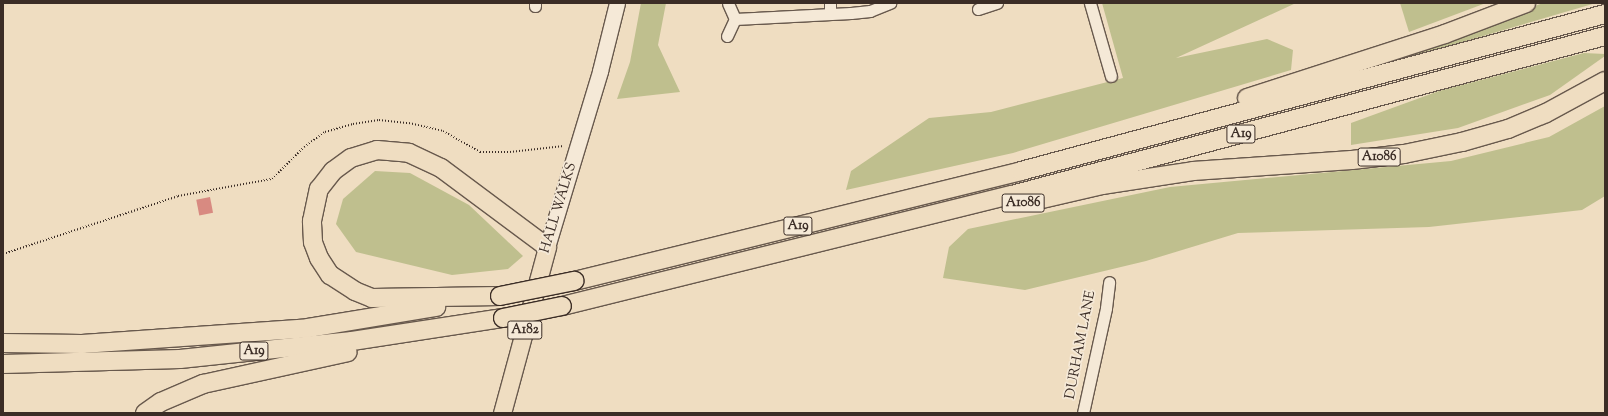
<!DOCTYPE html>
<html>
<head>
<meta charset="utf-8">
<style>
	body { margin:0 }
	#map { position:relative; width:1608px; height:416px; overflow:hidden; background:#efddc1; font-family:"Sorts Mill Goudy",serif }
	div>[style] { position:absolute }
	.green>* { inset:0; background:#bfbf8e }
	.building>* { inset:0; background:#d88a81; transform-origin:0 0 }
	.path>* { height:2px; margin-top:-1px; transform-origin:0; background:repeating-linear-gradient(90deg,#3b2d26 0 1px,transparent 0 3px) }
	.roads { filter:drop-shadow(1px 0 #68594d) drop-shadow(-1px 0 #68594d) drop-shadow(0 1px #68594d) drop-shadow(0 -1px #68594d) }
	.minor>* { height:11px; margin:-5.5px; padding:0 5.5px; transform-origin:5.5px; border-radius:5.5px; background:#f5e9d7 }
	.secondary>* { height:15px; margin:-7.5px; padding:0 7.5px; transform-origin:7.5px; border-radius:7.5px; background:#f5e9d7 }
	.primary>* { height:17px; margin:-8.5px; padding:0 8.5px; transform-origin:8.5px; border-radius:8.5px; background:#efddc1 }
	.trunk>* { height:18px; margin:-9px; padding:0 9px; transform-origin:9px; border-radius:9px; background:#efddc1 }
	.bridges { filter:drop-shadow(1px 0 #3b2d26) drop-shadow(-1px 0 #3b2d26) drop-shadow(0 1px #3b2d26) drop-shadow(0 -1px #3b2d26) }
	.trunk-bridge>* { height:18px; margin:-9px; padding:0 9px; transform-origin:9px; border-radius:9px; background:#efddc1 }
	span { translate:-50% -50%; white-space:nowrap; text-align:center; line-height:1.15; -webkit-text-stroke:3.5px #f5e9d7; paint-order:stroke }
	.shield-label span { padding:1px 3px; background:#f5e9d7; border:1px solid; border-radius:3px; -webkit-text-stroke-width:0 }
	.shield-label { font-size:13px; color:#3b2d26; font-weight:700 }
	.street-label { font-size:14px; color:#3b2d26 }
	.frame { position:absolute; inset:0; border:4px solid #3b2d26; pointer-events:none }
</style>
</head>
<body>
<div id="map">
	<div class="green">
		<i style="clip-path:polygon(641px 3px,666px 3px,658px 45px,680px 92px,617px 99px,630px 62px)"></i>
		<i style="clip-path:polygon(1102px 3px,1296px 3px,1176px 58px,1267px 39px,1293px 50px,1291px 70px,1013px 153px,846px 190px,851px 171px,929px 118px,991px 112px,1123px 78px)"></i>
		<i style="clip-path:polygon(1400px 3px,1486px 3px,1409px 32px)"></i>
		<i style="clip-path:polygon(1543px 3px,1596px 3px,1384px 65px,1384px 61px)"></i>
		<i style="clip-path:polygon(1584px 53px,1605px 54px,1605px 56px,1550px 95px,1458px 128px,1351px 145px,1351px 123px,1439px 91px)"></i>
		<i style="clip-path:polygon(1605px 106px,1605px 196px,1582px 210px,1429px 227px,1238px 233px,1146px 261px,1025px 290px,943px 278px,949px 247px,968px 229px,1170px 187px,1451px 161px,1549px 137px)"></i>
		<i style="clip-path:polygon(375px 171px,410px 173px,469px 205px,523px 256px,508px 269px,452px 275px,356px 252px,336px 224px,343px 199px)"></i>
	</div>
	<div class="building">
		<i style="left:210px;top:197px;width:16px;height:14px;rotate:79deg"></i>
	</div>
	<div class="path">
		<i style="left:3px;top:254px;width:184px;rotate:-18.3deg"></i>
		<i style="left:178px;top:196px;width:96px;rotate:-10.3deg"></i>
		<i style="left:272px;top:179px;width:45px;rotate:-45deg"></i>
		<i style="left:304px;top:147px;width:26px;rotate:-36deg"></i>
		<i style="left:325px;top:132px;width:29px;rotate:-16deg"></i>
		<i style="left:353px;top:124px;width:26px;rotate:-9deg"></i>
		<i style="left:379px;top:120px;width:30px;rotate:6deg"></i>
		<i style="left:409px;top:123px;width:35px;rotate:13deg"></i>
		<i style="left:443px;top:131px;width:43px;rotate:29.6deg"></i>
		<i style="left:480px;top:152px;width:30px"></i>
		<i style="left:510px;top:152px;width:54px;rotate:-6.3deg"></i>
	</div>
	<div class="roads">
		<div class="minor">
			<i style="left:1090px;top:3px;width:76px;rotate:74deg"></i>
			<i style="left:535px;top:6px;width:3px;rotate:-90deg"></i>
			<i style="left:978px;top:9px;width:20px;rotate:-18deg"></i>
			<i style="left:830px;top:14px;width:11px;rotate:-90deg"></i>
			<i style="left:735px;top:19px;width:116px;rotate:-3deg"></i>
			<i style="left:851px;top:13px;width:19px;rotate:-6deg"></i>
			<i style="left:870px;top:11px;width:22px;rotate:-22deg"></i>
			<i style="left:727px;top:36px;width:19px;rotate:-65deg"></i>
			<i style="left:735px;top:19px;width:17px;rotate:-114deg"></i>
			<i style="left:1083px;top:413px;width:107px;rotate:-77.6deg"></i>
			<i style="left:1106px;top:308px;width:26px;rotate:-83deg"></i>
		</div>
		<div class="secondary">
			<i style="left:547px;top:247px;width:184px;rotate:-73.2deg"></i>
			<i style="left:600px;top:71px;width:70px;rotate:-76deg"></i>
		</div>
		<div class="primary">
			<i style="left:502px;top:413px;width:172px;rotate:-74.8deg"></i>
		</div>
		<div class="trunk">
			<i style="left:1247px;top:98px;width:208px;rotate:-17.9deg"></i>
			<i style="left:1445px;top:34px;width:87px;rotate:-20.9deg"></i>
			<i style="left:1042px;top:199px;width:62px;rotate:-13.1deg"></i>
			<i style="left:1102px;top:185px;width:92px;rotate:-8.7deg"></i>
			<i style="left:1193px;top:171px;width:159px;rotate:-4deg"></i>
			<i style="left:1352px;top:160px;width:52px;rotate:-6.6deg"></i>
			<i style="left:1404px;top:154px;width:59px;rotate:-11.7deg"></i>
			<i style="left:1462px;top:142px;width:48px;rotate:-15.8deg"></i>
			<i style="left:1508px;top:129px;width:41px;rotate:-22.8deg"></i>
			<i style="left:1546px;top:113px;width:67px;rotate:-28.5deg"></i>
			<i style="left:574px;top:281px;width:460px;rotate:-13.8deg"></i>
			<i style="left:1021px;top:171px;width:605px;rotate:-15.05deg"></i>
			<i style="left:500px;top:296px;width:128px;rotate:179.1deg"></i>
			<i style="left:372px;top:298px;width:18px;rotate:-158deg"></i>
			<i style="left:355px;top:291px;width:30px;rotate:-147deg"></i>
			<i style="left:330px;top:275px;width:20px;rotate:-123deg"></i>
			<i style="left:319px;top:258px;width:17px;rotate:-111deg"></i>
			<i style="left:313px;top:242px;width:21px;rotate:-93deg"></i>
			<i style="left:312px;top:221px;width:33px;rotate:-78deg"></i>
			<i style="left:319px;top:189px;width:23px;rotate:-52deg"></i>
			<i style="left:333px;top:171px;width:22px;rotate:-36deg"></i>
			<i style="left:351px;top:158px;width:27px;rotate:-17deg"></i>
			<i style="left:377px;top:150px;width:32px;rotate:5deg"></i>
			<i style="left:409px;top:153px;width:35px;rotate:25deg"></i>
			<i style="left:441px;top:168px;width:132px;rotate:36.7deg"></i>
			<i style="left:562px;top:306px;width:463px;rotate:-13.9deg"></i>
			<i style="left:1012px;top:195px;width:614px;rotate:-15.01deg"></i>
			<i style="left:3px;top:343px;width:79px;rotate:0.7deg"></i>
			<i style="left:82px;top:344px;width:227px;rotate:-4deg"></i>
			<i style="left:308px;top:328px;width:130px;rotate:-9.3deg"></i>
			<i style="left:3px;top:364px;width:177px;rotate:-1.6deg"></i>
			<i style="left:180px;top:359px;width:173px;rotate:-6deg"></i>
			<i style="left:352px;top:341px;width:153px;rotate:-8.7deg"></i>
			<i style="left:145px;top:413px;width:19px;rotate:-35deg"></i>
			<i style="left:161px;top:402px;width:46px;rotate:-23.2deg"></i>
			<i style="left:203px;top:384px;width:148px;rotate:-12.4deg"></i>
		</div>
	</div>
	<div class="bridges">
		<div class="trunk-bridge">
			<i style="left:500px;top:296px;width:76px;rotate:-11.5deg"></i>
			<i style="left:503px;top:318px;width:60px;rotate:-11.5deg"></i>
		</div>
	</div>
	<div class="shield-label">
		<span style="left:1241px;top:134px">A19</span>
		<span style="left:1379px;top:157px">A1086</span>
		<span style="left:1023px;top:203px">A1086</span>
		<span style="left:798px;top:226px">A19</span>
		<span style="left:525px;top:330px">A182</span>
		<span style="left:254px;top:351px">A19</span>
	</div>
	<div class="street-label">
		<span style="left:559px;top:208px;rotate:-73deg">HALL WALKS</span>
		<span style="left:1081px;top:345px;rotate:-79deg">DURHAM LANE</span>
	</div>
	<div class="frame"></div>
</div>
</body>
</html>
